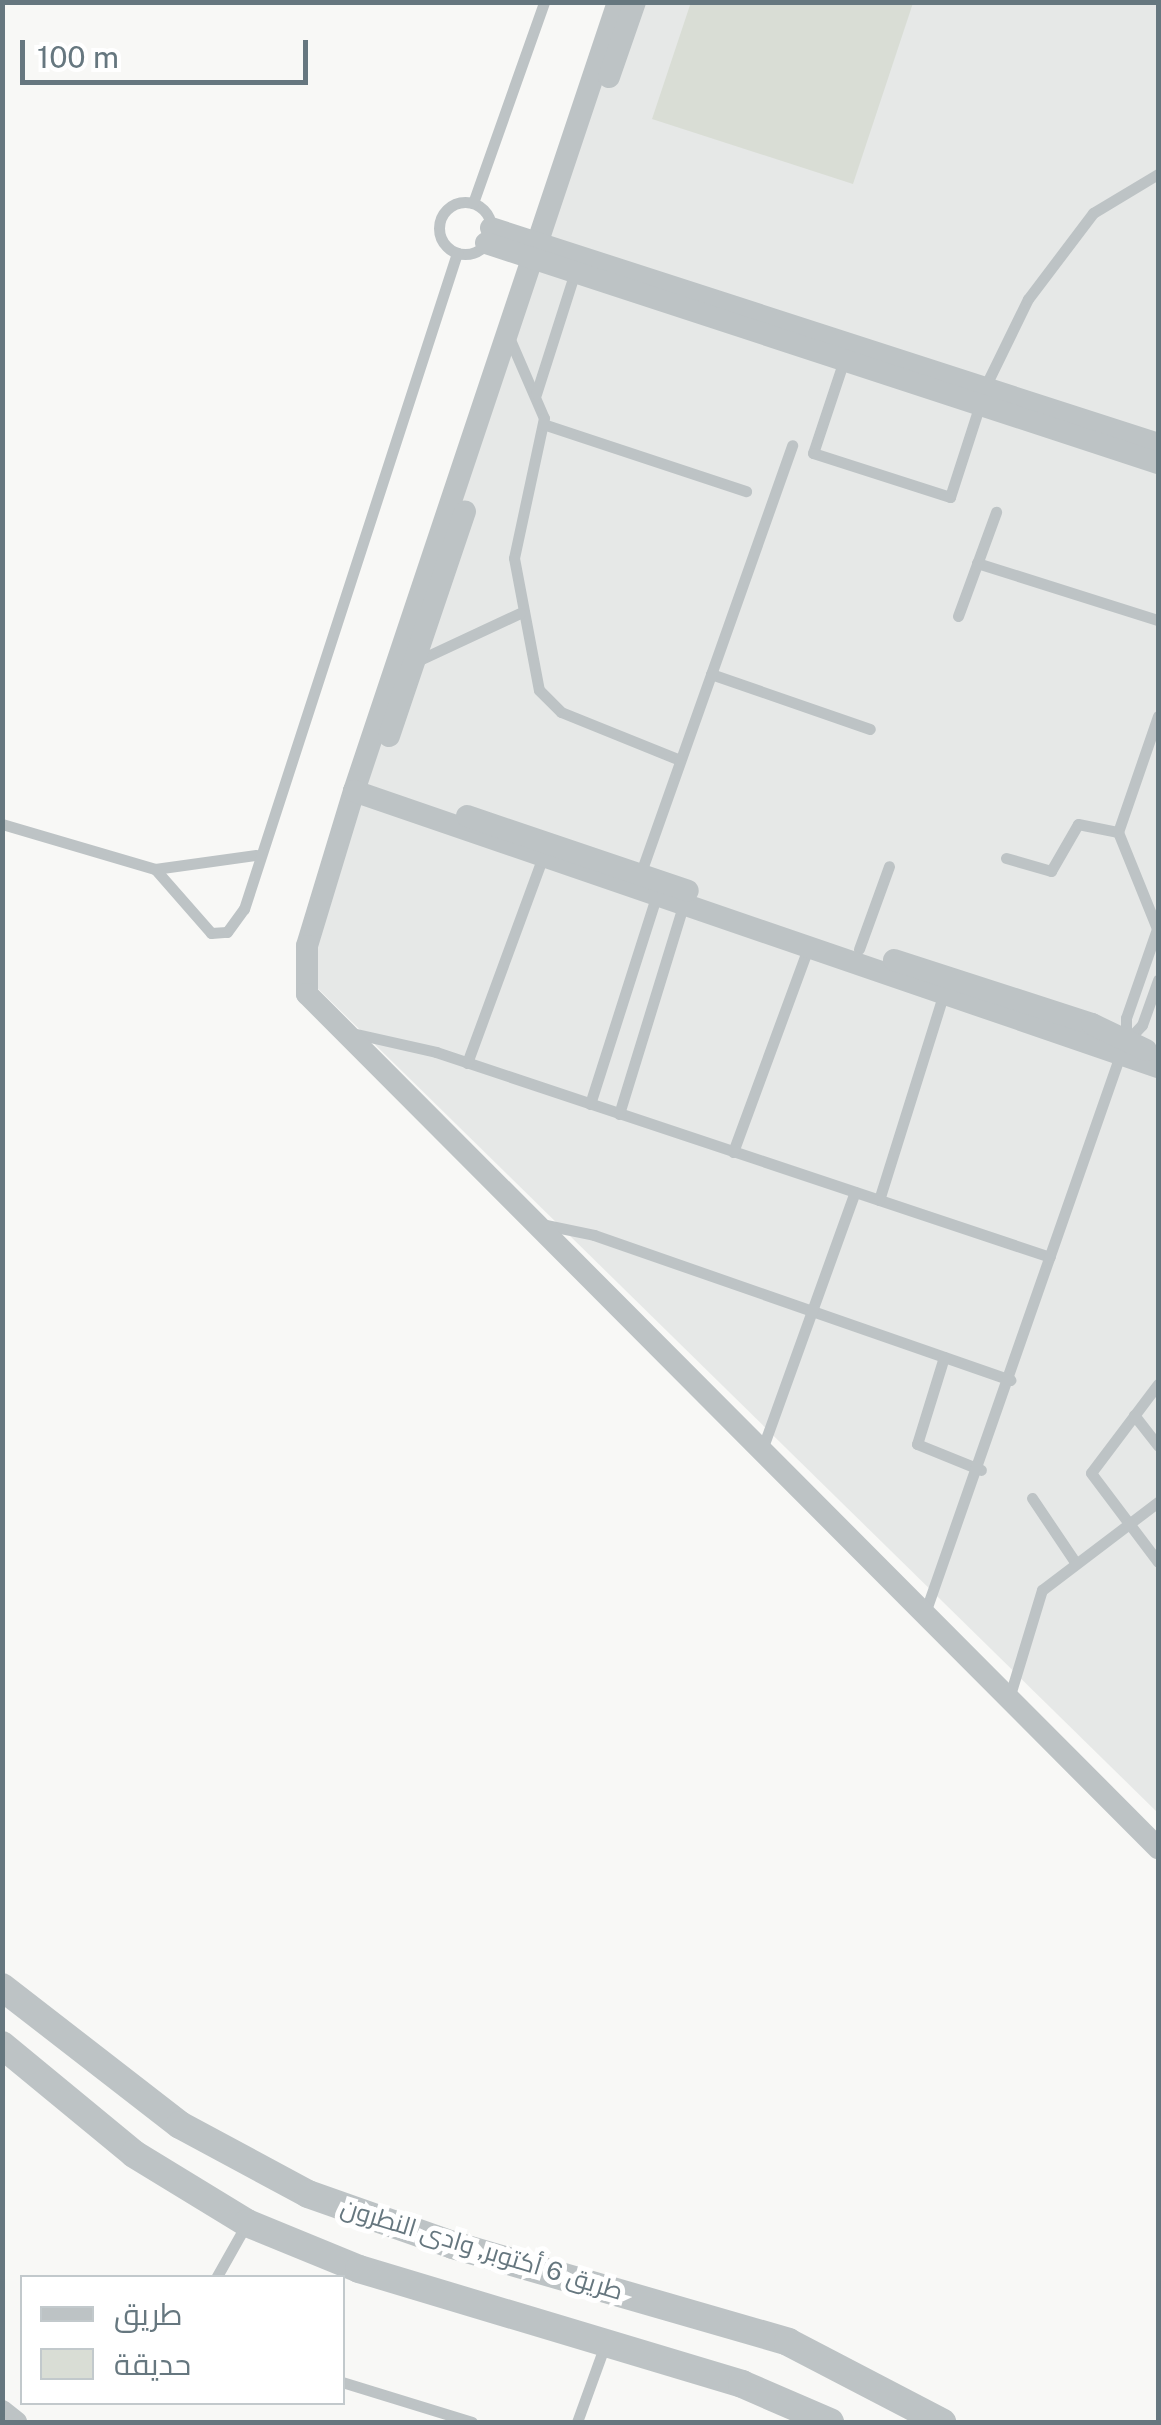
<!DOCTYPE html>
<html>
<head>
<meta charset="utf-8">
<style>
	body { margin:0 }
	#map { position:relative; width:1161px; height:2425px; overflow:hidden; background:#f8f8f6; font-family:"Public Sans",Cairo,sans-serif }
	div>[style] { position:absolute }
	.built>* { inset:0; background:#e6e8e7 }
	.green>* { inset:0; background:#d9ddd5 }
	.service>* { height:11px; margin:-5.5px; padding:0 5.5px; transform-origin:5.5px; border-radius:5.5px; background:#bdc3c5 }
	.service>.ring { margin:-5.5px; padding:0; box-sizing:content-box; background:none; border:11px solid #bdc3c5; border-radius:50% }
	.minor>* { height:22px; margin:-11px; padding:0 11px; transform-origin:11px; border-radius:11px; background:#bdc3c5 }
	.tertiary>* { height:28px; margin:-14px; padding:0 14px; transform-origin:14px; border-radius:14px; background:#bdc3c5 }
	span { translate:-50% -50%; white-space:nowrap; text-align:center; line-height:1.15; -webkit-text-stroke:10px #fff; paint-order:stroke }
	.street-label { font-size:25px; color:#66777f }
	.frame { position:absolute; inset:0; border:5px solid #66777f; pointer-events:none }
	.legend { position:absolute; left:20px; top:2275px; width:325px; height:130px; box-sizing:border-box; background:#fff; border:2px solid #c2c9cc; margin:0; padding:12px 18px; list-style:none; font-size:30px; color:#66777f }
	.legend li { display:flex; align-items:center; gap:20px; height:50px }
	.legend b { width:50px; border:2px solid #c2c9cc }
	.scale { position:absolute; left:20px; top:40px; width:288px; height:45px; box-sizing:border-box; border:5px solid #66777f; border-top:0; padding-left:12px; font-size:30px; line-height:35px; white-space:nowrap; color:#66777f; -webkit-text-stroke:8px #fff; paint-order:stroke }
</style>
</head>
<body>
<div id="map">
	<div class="built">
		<i style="clip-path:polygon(625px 3px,1158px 3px,1158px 1813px,300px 971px)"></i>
	</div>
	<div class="green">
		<i style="clip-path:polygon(691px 2px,913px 3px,853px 184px,652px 119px)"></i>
	</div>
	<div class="service">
		<i class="ring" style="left:439px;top:202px;width:41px;height:41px"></i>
		<i style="left:473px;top:203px;width:213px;rotate:-70.5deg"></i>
		<i style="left:508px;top:335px;width:90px;rotate:66.6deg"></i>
		<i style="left:544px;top:418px;width:143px;rotate:102.1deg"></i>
		<i style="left:514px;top:558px;width:134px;rotate:79.3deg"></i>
		<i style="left:539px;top:690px;width:31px;rotate:45deg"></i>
		<i style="left:561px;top:712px;width:128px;rotate:22deg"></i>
		<i style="left:844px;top:360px;width:98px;rotate:108.4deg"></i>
		<i style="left:813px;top:453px;width:144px;rotate:17.8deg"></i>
		<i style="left:950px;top:497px;width:98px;rotate:-72.1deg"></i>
		<i style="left:985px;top:387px;width:98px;rotate:-64deg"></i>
		<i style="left:1028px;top:299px;width:108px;rotate:-52.9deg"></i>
		<i style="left:1093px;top:213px;width:76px;rotate:-31deg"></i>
		<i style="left:536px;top:394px;width:128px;rotate:-72.3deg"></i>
		<i style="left:543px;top:424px;width:214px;rotate:18.3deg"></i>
		<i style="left:977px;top:563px;width:190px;rotate:17.5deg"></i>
		<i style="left:958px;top:616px;width:111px;rotate:-69.9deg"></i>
		<i style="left:415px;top:662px;width:116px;rotate:-25deg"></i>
		<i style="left:711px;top:674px;width:168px;rotate:19.1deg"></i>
		<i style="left:1158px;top:716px;width:123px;rotate:109deg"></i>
		<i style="left:1118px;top:832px;width:107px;rotate:68deg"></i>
		<i style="left:2px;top:824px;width:159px;rotate:16.4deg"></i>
		<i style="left:155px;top:869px;width:102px;rotate:-7.9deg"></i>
		<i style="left:1006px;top:858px;width:47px;rotate:16.1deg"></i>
		<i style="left:1051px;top:871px;width:54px;rotate:-60.1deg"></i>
		<i style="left:1078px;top:824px;width:41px;rotate:11.3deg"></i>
		<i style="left:155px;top:869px;width:85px;rotate:48.8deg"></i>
		<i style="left:211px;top:933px;width:16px;rotate:-4deg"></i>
		<i style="left:227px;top:932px;width:29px;rotate:-54deg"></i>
		<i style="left:244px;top:909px;width:690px;rotate:-72.01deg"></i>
		<i style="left:640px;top:875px;width:456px;rotate:-70.5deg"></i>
		<i style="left:859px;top:949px;width:88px;rotate:-70.1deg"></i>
		<i style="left:352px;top:1033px;width:86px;rotate:12.7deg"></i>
		<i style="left:436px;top:1052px;width:647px;rotate:18.46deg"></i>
		<i style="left:1126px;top:1041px;width:23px;rotate:-90deg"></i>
		<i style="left:1126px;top:1018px;width:97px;rotate:-70.8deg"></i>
		<i style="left:1126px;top:1042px;width:23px;rotate:-47deg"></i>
		<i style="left:1142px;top:1025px;width:48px;rotate:-70.4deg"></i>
		<i style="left:467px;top:1063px;width:217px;rotate:-69.8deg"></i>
		<i style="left:590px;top:1104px;width:217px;rotate:-72.3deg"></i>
		<i style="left:619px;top:1114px;width:218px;rotate:-72.9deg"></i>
		<i style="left:733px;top:1152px;width:217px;rotate:-69.8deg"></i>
		<i style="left:879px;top:1200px;width:217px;rotate:-72.6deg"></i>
		<i style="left:541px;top:1224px;width:54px;rotate:11.7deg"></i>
		<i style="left:594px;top:1235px;width:441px;rotate:19.2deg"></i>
		<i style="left:944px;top:1357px;width:91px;rotate:107.2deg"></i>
		<i style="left:917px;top:1444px;width:69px;rotate:22.1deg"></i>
		<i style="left:1158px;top:1384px;width:111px;rotate:127deg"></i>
		<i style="left:1091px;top:1473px;width:111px;rotate:53deg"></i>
		<i style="left:1134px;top:1415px;width:39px;rotate:52deg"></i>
		<i style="left:763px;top:1447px;width:271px;rotate:-70.2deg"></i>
		<i style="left:1032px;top:1498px;width:77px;rotate:56.1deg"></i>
		<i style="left:926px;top:1610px;width:588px;rotate:-70.73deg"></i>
		<i style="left:1010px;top:1695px;width:110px;rotate:-73.1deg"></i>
		<i style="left:1042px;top:1590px;width:146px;rotate:-37.2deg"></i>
		<i style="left:216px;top:2278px;width:63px;rotate:-60.6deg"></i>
		<i style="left:342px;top:2382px;width:136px;rotate:17.1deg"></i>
		<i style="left:577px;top:2422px;width:85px;rotate:-70.1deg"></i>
	</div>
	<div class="minor">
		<i style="left:618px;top:2px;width:832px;rotate:108.5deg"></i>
		<i style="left:354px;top:791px;width:162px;rotate:106.9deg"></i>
		<i style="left:307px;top:946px;width:48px;rotate:90deg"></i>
		<i style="left:307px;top:994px;width:1206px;rotate:45.1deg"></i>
		<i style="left:609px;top:77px;width:79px;rotate:-70.9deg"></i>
		<i style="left:491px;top:228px;width:701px;rotate:17.94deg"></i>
		<i style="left:486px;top:243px;width:707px;rotate:18.13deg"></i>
		<i style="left:389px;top:736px;width:237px;rotate:-71.3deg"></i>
		<i style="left:354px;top:791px;width:850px;rotate:18.95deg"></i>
		<i style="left:467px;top:816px;width:233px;rotate:18.7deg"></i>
		<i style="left:894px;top:960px;width:208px;rotate:17.9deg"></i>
		<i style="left:1092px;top:1024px;width:60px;rotate:25.7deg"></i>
		<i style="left:2px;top:2411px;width:18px;rotate:38deg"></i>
	</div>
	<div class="tertiary">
		<i style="left:2px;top:1987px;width:225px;rotate:37.8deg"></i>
		<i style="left:180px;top:2125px;width:145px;rotate:28.3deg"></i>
		<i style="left:308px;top:2194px;width:154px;rotate:19.4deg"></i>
		<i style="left:453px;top:2245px;width:349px;rotate:16.1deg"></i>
		<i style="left:788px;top:2342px;width:174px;rotate:27.5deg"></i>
		<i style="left:2px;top:2045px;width:171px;rotate:39.5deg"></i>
		<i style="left:134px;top:2154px;width:132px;rotate:31.4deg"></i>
		<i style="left:247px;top:2223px;width:121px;rotate:22.3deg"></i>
		<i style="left:359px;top:2269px;width:400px;rotate:16.7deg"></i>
		<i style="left:742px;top:2384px;width:96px;rotate:23.4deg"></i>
	</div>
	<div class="street-label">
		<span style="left:482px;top:2249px;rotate:17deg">طريق 6 أكتوبر, وادى النطرون</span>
	</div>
	<div class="frame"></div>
	<ul class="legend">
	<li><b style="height:12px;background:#bdc3c5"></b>طريق</li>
	<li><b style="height:28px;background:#d9ddd5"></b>حديقة</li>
	</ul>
	<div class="scale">100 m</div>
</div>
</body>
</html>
